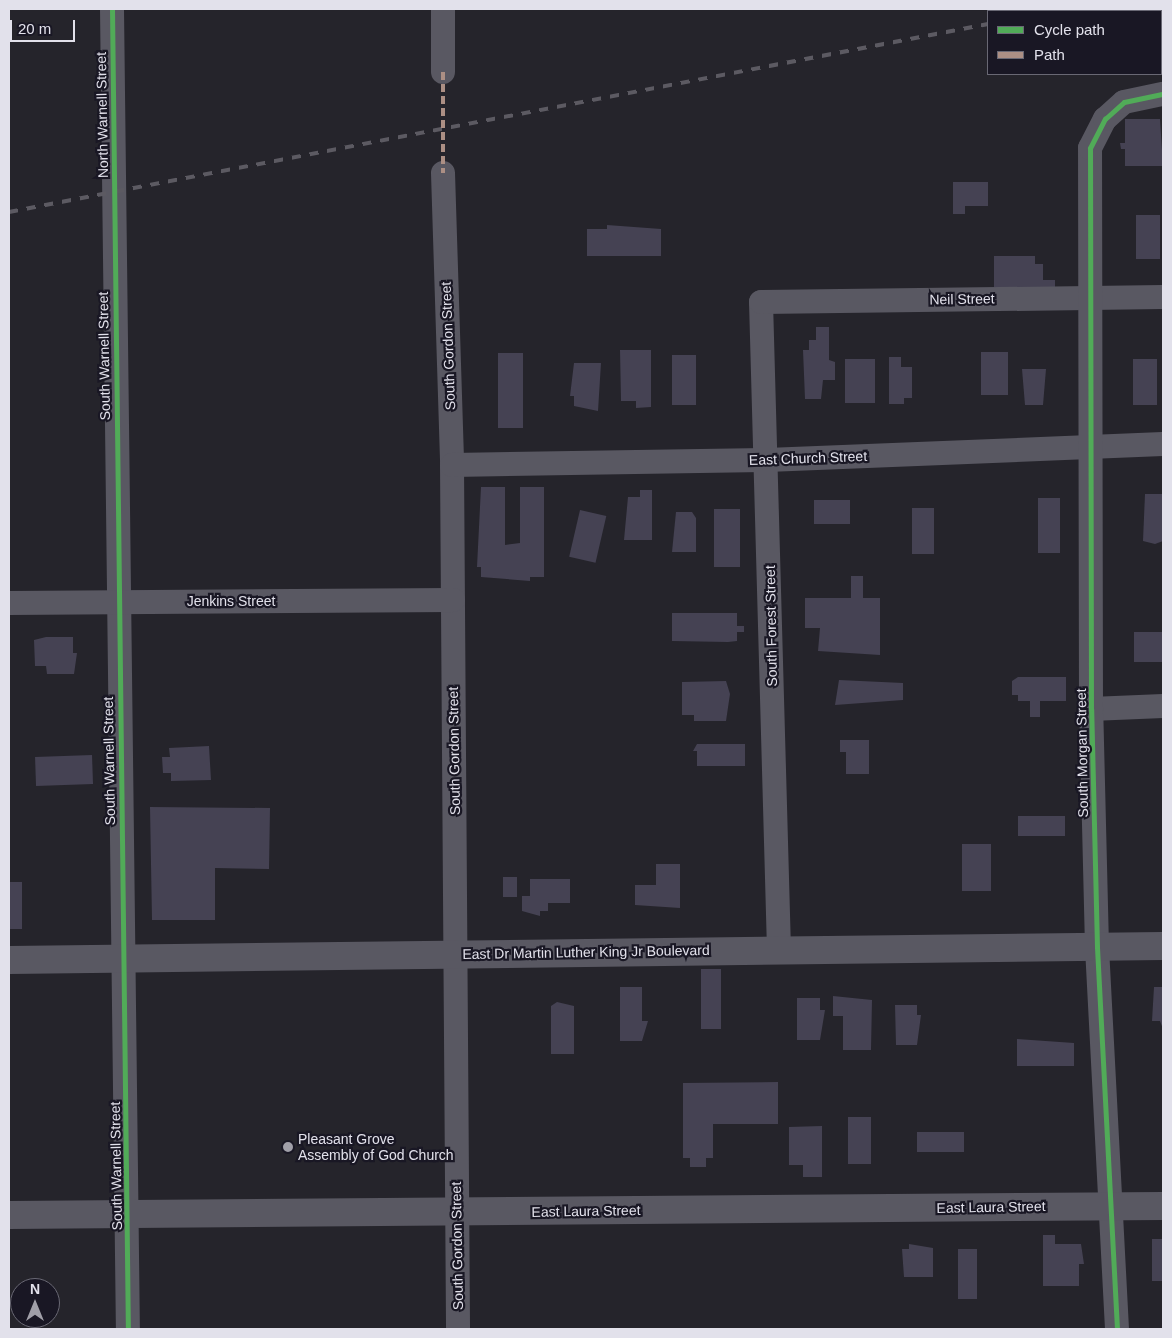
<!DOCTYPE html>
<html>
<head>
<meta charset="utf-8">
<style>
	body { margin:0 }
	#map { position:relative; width:1172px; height:1338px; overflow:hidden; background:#25242b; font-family:Arial,sans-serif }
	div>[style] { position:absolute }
	.building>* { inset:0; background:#454253; transform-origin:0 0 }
	.minor>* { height:24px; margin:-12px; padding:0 12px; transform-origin:12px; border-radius:12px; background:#595862 }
	.tertiary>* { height:28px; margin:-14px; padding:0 14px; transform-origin:14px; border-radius:14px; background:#595862 }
	.rail>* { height:4px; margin-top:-2px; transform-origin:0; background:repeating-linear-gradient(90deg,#5c5a62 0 9px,transparent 0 18px) }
	.quiet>* { height:4px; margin-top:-2px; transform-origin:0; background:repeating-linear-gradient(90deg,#ac8f84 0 8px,transparent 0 12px) }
	.cycleway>* { height:5px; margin:-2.5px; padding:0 2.5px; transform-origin:2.5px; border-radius:2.5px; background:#51ab58 }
	.dots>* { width:14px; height:14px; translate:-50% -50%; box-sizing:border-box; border:2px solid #191724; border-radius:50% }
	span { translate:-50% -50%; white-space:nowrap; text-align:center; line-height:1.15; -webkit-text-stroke:4.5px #191724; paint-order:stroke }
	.street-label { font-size:14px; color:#e2e1eb }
	.poi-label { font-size:14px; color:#e2e1eb }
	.left { translate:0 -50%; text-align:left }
	.frame { position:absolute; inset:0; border:10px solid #e2e1eb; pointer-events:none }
	.legend { position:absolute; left:987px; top:10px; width:175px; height:65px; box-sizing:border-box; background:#191724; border:1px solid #696874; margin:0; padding:6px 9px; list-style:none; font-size:15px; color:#e2e1eb }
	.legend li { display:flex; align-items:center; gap:10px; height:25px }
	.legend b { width:25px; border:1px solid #696874 }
	.north { position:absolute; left:10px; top:1278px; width:50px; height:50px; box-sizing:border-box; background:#191724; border:1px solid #696874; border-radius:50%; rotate:0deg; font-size:14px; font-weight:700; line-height:20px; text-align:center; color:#e2e1eb }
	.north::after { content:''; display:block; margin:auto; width:18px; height:22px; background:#a09fa8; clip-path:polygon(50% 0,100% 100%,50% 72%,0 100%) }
	.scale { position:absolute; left:10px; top:20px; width:65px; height:22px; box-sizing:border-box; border:2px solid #e2e1eb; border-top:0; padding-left:6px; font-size:15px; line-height:18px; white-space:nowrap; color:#e2e1eb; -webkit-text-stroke:4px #191724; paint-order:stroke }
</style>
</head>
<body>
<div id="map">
	<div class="building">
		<i style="clip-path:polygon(1125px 119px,1160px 119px,1163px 166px,1125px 166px,1125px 149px,1121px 149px,1120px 143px,1125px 143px)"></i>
		<i style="clip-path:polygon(953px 182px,988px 182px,988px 206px,965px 206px,965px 214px,953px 214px)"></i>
		<i style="left:1136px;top:215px;width:24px;height:44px"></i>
		<i style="clip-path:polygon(607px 225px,661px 229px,661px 256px,587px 256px,587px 229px,607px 229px)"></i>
		<i style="clip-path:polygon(994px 256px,1035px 256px,1035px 264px,1043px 264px,1043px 280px,1055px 280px,1055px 290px,994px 287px)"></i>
		<i style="clip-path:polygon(816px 327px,829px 327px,829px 360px,835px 362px,835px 380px,823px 380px,821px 399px,805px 399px,803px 350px,809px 350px,809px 340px,816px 340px)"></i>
		<i style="clip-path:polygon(620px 350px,651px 350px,651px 407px,636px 408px,636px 401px,621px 401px)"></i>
		<i style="left:981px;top:352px;width:27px;height:43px"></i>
		<i style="left:498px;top:353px;width:25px;height:75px"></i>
		<i style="left:672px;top:355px;width:24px;height:50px"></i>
		<i style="clip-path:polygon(889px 357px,901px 357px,901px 367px,912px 367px,912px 398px,904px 398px,904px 404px,889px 404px)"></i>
		<i style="left:845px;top:359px;width:30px;height:44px"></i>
		<i style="left:1133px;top:359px;width:24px;height:46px"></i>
		<i style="clip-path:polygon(574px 363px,601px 363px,598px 411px,574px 406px,574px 396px,570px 396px)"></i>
		<i style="clip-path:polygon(1022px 369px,1046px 369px,1043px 405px,1025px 405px)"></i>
		<i style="clip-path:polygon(481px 487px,505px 487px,505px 545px,520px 543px,520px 487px,544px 487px,544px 577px,530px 577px,530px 581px,481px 577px,481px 567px,477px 567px)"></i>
		<i style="clip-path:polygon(640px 490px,652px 490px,652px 540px,624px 540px,628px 497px,640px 497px)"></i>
		<i style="clip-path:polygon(1145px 494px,1163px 494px,1163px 541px,1155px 544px,1143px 541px)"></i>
		<i style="left:1038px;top:498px;width:22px;height:55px"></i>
		<i style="left:814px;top:500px;width:36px;height:24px"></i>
		<i style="left:912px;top:508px;width:22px;height:46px"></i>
		<i style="left:714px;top:509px;width:26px;height:58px"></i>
		<i style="left:580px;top:510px;width:27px;height:48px;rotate:13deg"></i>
		<i style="clip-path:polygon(676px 512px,692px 512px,696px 518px,696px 552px,672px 552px)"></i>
		<i style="clip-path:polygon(851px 576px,863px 576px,863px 598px,880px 598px,880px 655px,818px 651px,820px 628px,805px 628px,805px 598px,851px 598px)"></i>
		<i style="clip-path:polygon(672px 613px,737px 613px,737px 626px,744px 626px,744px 632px,737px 632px,737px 641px,728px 642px,672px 641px)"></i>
		<i style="left:1134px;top:632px;width:29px;height:30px"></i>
		<i style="clip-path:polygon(46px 637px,73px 637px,73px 653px,77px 653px,74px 674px,47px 674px,46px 666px,35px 666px,34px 640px)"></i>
		<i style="clip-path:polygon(1018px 677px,1066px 677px,1066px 701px,1040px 701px,1040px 717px,1030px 717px,1030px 701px,1018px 701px,1018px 695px,1012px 695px,1012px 681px)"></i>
		<i style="clip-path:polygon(839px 680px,903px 683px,903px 700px,835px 705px)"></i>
		<i style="clip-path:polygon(726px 681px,730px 694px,726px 721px,694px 721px,694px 715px,682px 715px,682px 682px)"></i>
		<i style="clip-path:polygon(840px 740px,869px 740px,869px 774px,846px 774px,846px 752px,840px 752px)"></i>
		<i style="clip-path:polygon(697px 744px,745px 744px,745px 766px,697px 766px,697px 751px,693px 751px)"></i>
		<i style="clip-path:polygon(209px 746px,211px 780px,171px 781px,171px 773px,163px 773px,162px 757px,170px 757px,169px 748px)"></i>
		<i style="left:92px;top:755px;width:29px;height:57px;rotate:88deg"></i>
		<i style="clip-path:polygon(150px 807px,270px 808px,269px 869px,215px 868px,215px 920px,152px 920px)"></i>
		<i style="left:1018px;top:816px;width:47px;height:20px"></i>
		<i style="left:962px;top:844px;width:29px;height:47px"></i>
		<i style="clip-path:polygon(656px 864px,680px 864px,680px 908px,635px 905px,635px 885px,656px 885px)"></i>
		<i style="left:503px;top:877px;width:14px;height:20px"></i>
		<i style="clip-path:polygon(530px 879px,570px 879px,570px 903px,548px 903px,548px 911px,540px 911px,540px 916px,522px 911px,522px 896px,530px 896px)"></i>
		<i style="left:9px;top:882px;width:13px;height:47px"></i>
		<i style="left:701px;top:969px;width:20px;height:60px"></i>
		<i style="clip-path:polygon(620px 987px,642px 987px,642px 1021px,648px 1021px,642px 1041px,620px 1041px)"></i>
		<i style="clip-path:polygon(1154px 987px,1163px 987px,1163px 1029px,1160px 1021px,1152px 1021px)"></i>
		<i style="clip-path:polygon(833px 996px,872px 1000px,871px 1050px,843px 1050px,843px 1016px,833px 1016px)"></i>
		<i style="clip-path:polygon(797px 998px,820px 998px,820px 1010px,825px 1010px,820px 1040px,797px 1040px)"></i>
		<i style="clip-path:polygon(557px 1002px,574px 1006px,574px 1054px,551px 1054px,551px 1006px)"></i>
		<i style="clip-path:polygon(895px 1005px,917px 1005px,917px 1015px,921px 1015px,917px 1045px,896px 1045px)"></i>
		<i style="clip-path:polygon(1017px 1039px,1074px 1043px,1074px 1066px,1017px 1066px)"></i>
		<i style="clip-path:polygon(778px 1082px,778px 1124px,713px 1124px,713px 1158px,706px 1158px,706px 1167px,690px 1167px,690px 1158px,683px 1158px,683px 1083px)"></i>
		<i style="left:848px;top:1117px;width:23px;height:47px"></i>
		<i style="clip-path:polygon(822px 1126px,822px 1177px,803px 1177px,803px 1165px,789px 1165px,789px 1127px)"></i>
		<i style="left:917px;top:1132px;width:47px;height:20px"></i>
		<i style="clip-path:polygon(1043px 1235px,1055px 1235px,1055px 1244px,1081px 1244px,1084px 1264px,1079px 1264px,1079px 1286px,1043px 1286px)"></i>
		<i style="left:1152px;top:1239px;width:11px;height:42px"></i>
		<i style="clip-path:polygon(909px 1244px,933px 1248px,933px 1277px,904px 1277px,902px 1249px,909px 1249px)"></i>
		<i style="left:958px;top:1249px;width:19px;height:50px"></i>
	</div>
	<div class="minor">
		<i style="left:112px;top:9px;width:1320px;rotate:89.31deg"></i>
		<i style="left:443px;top:72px;width:63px;rotate:-90deg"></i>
		<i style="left:443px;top:173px;width:292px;rotate:88.2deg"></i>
		<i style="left:452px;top:465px;width:864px;rotate:89.6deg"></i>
		<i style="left:452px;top:465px;width:315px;rotate:-0.9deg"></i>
		<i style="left:767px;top:460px;width:396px;rotate:-2.3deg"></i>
		<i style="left:9px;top:603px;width:444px;rotate:-0.4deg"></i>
		<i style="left:1091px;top:709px;width:72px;rotate:-2.4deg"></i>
		<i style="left:779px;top:950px;width:648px;rotate:-91.59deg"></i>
		<i style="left:761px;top:302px;width:402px;rotate:-0.7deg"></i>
		<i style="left:1117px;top:1329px;width:383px;rotate:-93deg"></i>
		<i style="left:1097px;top:947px;width:238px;rotate:-91.4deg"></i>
		<i style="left:1091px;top:709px;width:561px;rotate:-90.1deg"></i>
		<i style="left:1090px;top:148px;width:33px;rotate:-63deg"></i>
		<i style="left:1105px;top:119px;width:25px;rotate:-42deg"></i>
		<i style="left:1124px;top:102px;width:40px;rotate:-12deg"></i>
	</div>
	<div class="tertiary">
		<i style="left:9px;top:960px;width:1154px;rotate:-0.7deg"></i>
		<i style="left:9px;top:1215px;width:1154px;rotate:-0.45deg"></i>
	</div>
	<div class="rail">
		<i style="left:1053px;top:11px;width:13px;rotate:-9deg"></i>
		<i style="left:9px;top:212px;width:997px;rotate:-10.87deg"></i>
	</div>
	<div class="quiet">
		<i style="left:443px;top:72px;width:101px;rotate:90deg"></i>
	</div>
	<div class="cycleway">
		<i style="left:112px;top:9px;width:1320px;rotate:89.31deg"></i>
		<i style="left:1117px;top:1329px;width:383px;rotate:-93deg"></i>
		<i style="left:1097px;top:947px;width:238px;rotate:-91.4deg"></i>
		<i style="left:1091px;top:709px;width:561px;rotate:-90.1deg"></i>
		<i style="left:1090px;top:148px;width:33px;rotate:-63deg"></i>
		<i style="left:1105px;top:119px;width:25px;rotate:-42deg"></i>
		<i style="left:1124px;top:102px;width:40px;rotate:-12deg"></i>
	</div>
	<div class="dots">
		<i style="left:288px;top:1147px;background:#a09fa8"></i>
	</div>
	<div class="street-label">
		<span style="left:102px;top:115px;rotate:-91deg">North Warnell Street</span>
		<span style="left:962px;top:299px;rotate:-1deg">Neil Street</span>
		<span style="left:448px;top:346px;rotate:-92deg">South Gordon Street</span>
		<span style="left:104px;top:356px;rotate:-91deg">South Warnell Street</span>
		<span style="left:808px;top:458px;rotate:-2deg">East Church Street</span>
		<span style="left:231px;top:601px">Jenkins Street</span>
		<span style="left:771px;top:626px;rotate:-91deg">South Forest Street</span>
		<span style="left:454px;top:751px;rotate:-91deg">South Gordon Street</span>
		<span style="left:1082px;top:753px;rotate:-91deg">South Morgan Street</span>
		<span style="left:109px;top:761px;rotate:-91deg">South Warnell Street</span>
		<span style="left:586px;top:952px;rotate:-1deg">East Dr Martin Luther King Jr Boulevard</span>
		<span style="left:116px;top:1166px;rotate:-91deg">South Warnell Street</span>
		<span style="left:991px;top:1207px;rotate:-1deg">East Laura Street</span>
		<span style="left:586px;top:1211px;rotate:-1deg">East Laura Street</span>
		<span style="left:457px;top:1246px;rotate:-91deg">South Gordon Street</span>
	</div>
	<div class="poi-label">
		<span class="left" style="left:298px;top:1147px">Pleasant Grove<br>Assembly of God Church</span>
	</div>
	<div class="frame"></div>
	<ul class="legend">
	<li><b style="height:6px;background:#51ab58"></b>Cycle path</li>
	<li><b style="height:6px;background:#ac8f84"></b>Path</li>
	</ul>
	<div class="north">N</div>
	<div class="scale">20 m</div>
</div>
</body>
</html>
